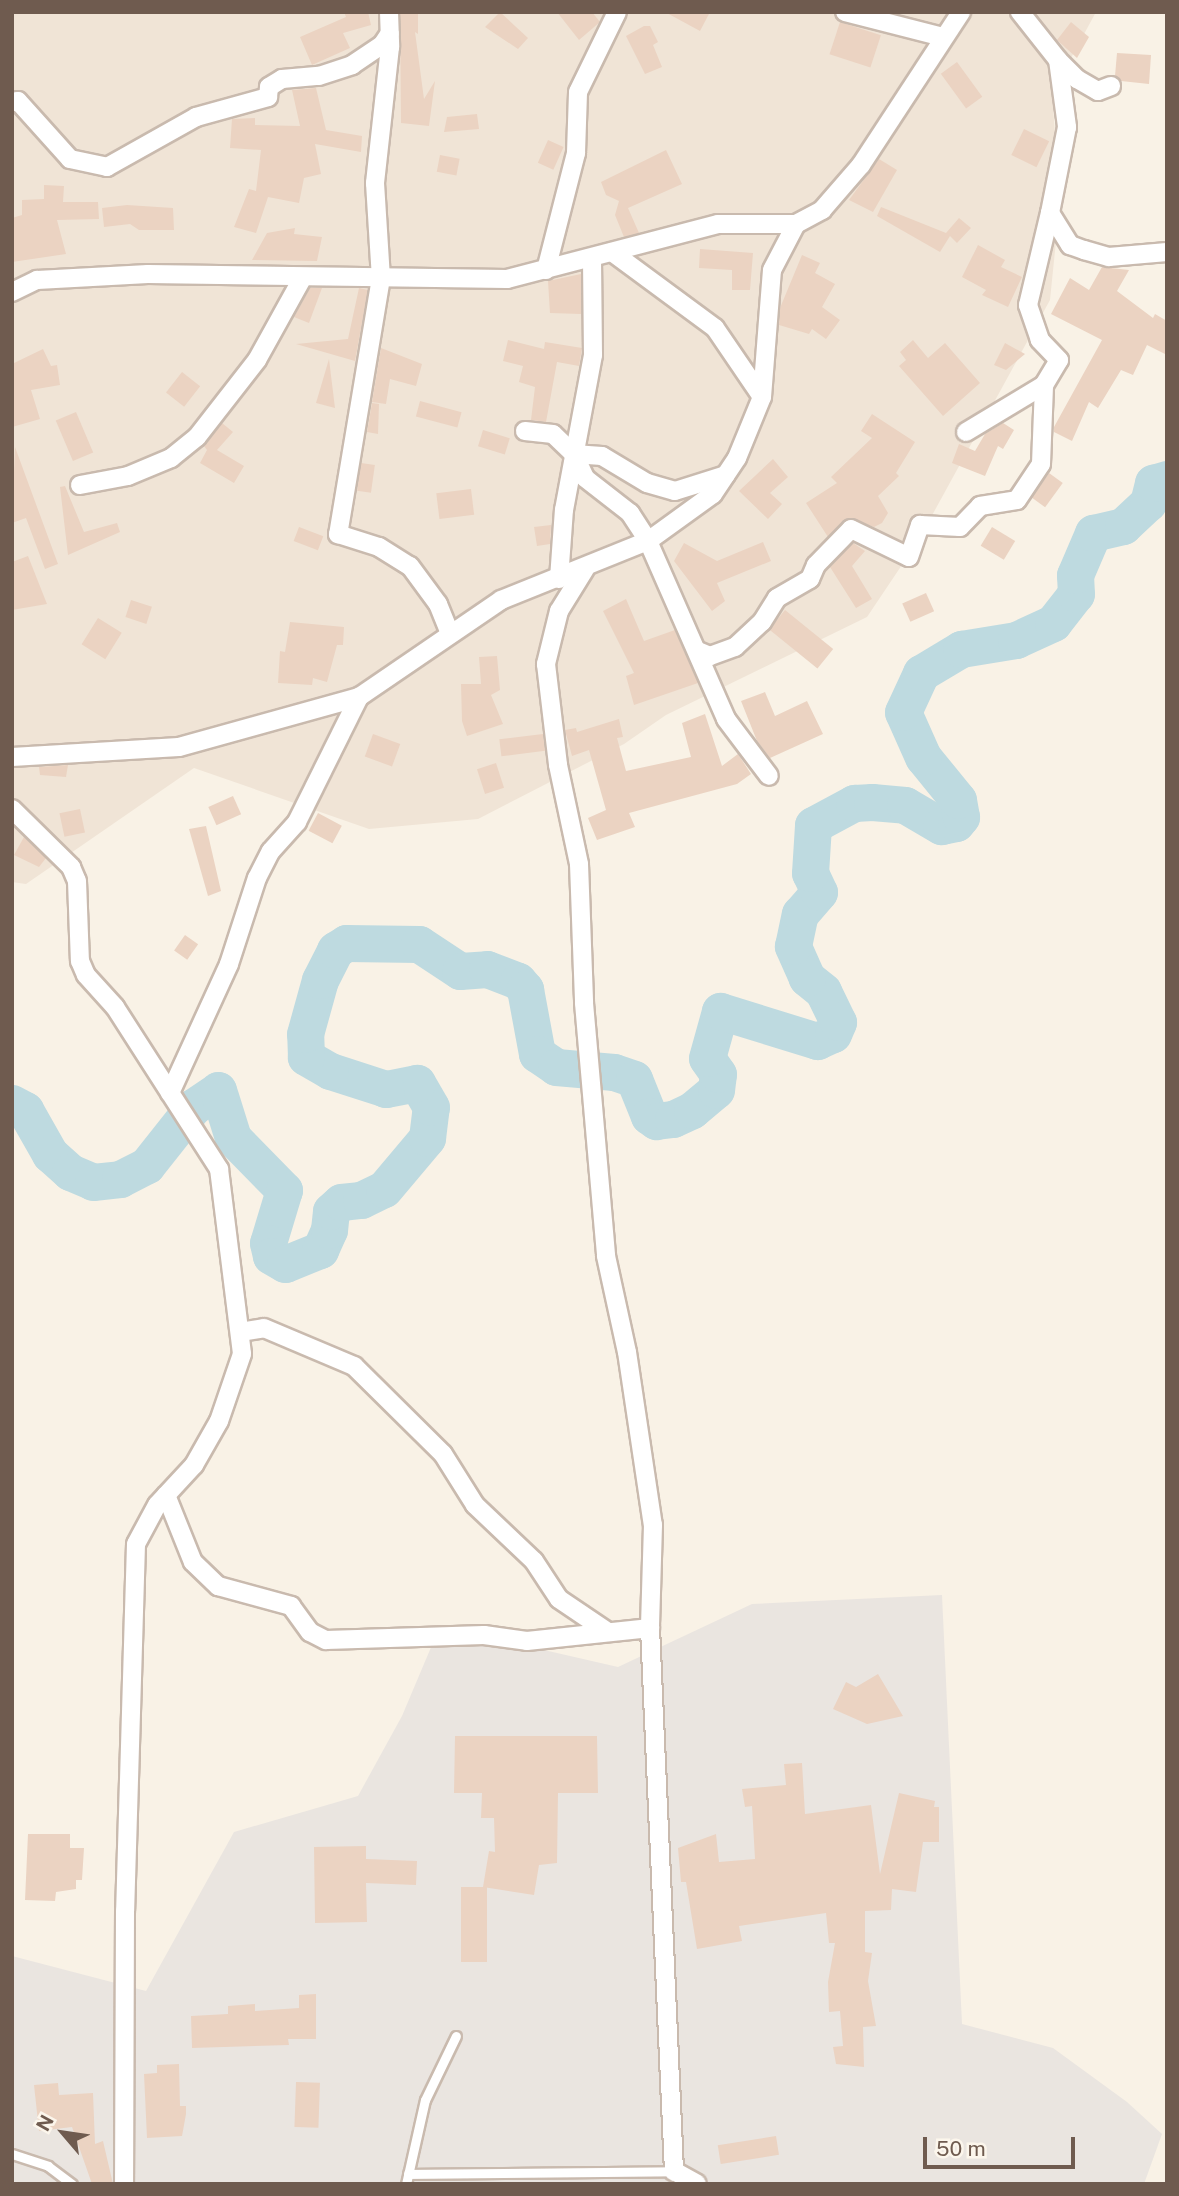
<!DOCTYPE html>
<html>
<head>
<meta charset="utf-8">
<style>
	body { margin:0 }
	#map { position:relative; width:1179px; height:2196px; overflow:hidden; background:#f9f2e6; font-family:"Public Sans",sans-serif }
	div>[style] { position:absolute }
	.residential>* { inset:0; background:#f0e4d6 }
	.industrial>* { inset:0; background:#eae5e0 }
	.river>* { height:37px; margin:-18.5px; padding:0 18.5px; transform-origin:18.5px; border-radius:18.5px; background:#bedae0 }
	.building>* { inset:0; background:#ebd3c2; transform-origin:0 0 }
	.roads { filter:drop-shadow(2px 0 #c9baae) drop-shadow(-2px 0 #c9baae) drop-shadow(0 2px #c9baae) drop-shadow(0 -2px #c9baae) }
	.lane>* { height:9px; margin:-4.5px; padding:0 4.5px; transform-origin:4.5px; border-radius:4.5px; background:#fff }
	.street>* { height:18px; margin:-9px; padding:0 9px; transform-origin:9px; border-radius:9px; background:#fff }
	span { translate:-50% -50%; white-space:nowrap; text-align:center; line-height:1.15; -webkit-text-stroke:5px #fcf6ec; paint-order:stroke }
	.frame { position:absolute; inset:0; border:14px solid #6f5b4f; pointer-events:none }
	.north { position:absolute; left:28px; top:2098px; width:70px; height:70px; -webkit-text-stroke:5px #fcf6ec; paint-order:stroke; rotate:299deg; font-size:19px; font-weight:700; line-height:28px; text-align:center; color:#6f5b4f }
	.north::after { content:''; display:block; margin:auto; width:24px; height:32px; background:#6f5b4f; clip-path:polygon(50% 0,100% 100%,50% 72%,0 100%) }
	.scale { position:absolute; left:923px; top:2137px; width:152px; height:32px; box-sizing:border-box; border:4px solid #6f5b4f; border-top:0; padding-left:9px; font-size:21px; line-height:24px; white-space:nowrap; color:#6f5b4f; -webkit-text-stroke:5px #fcf6ec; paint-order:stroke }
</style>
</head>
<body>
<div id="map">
	<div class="residential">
		<i style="clip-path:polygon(12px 12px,1096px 12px,1052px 93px,1060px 202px,1050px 300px,918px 541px,867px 617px,666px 715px,624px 744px,478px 819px,369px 829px,194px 768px,26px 884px,12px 882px)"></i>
	</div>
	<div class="industrial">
		<i style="clip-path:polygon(942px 1595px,962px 2024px,1053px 2048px,1127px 2102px,1162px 2134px,1144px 2184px,12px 2184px,12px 1956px,146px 1991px,234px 1832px,358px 1796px,402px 1716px,440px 1626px,618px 1667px,752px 1604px)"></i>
	</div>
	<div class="river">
		<i style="left:12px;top:1103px;width:15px;rotate:28deg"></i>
		<i style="left:25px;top:1110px;width:51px;rotate:60.4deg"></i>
		<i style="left:50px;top:1154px;width:27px;rotate:42deg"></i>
		<i style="left:70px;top:1172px;width:25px;rotate:23deg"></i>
		<i style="left:93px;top:1182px;width:27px;rotate:-6deg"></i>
		<i style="left:120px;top:1179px;width:30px;rotate:-27deg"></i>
		<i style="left:147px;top:1165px;width:74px;rotate:-51.6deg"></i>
		<i style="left:193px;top:1107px;width:30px;rotate:-34deg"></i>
		<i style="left:218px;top:1090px;width:50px;rotate:72.6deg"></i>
		<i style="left:233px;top:1138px;width:73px;rotate:45.6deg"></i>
		<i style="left:284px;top:1190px;width:55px;rotate:106.8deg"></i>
		<i style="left:268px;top:1243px;width:13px;rotate:77deg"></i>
		<i style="left:271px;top:1256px;width:16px;rotate:30deg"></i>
		<i style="left:285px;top:1264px;width:38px;rotate:-22deg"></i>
		<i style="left:320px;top:1250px;width:22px;rotate:-66deg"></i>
		<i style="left:329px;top:1230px;width:19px;rotate:-84deg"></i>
		<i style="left:331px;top:1211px;width:13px;rotate:-42deg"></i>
		<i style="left:341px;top:1202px;width:20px;rotate:-6deg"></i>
		<i style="left:361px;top:1200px;width:25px;rotate:-26deg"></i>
		<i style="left:384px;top:1189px;width:67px;rotate:-49.9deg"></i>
		<i style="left:427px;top:1138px;width:31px;rotate:-83deg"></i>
		<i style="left:431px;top:1107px;width:28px;rotate:-120deg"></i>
		<i style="left:417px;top:1083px;width:32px;rotate:169deg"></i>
		<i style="left:386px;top:1089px;width:59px;rotate:-162.2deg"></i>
		<i style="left:330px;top:1071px;width:28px;rotate:-150deg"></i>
		<i style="left:306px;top:1057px;width:23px;rotate:-92deg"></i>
		<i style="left:305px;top:1034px;width:56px;rotate:-74.5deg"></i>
		<i style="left:320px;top:980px;width:34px;rotate:-63deg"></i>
		<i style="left:335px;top:950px;width:13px;rotate:-32deg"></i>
		<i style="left:346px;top:943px;width:73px;rotate:0.8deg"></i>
		<i style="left:419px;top:944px;width:49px;rotate:33.4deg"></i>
		<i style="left:460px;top:971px;width:27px;rotate:-4deg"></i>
		<i style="left:487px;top:969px;width:33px;rotate:21deg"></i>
		<i style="left:518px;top:981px;width:11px;rotate:49deg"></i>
		<i style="left:525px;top:989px;width:66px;rotate:79.5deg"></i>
		<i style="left:537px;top:1054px;width:23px;rotate:34deg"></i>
		<i style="left:556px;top:1067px;width:58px;rotate:4.9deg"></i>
		<i style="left:614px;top:1072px;width:21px;rotate:19deg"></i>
		<i style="left:634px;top:1079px;width:40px;rotate:68deg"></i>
		<i style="left:649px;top:1116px;width:9px;rotate:36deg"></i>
		<i style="left:656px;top:1121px;width:17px;rotate:-7deg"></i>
		<i style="left:673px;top:1119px;width:21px;rotate:-25deg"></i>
		<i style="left:692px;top:1110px;width:31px;rotate:-40deg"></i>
		<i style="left:716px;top:1090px;width:16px;rotate:-83deg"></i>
		<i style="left:718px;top:1074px;width:19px;rotate:-125deg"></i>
		<i style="left:707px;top:1058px;width:49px;rotate:-74.5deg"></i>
		<i style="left:720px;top:1011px;width:102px;rotate:17.2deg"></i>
		<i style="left:817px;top:1041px;width:17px;rotate:-24deg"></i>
		<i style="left:833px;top:1034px;width:13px;rotate:-67deg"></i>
		<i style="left:838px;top:1022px;width:34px;rotate:-116deg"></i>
		<i style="left:823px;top:991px;width:21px;rotate:-141deg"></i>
		<i style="left:807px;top:978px;width:35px;rotate:-114deg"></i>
		<i style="left:793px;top:946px;width:33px;rotate:-78deg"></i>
		<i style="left:800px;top:914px;width:29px;rotate:-49deg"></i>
		<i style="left:819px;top:892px;width:21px;rotate:-115deg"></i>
		<i style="left:810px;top:873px;width:48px;rotate:-86.4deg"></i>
		<i style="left:813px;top:825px;width:47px;rotate:-28.2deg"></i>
		<i style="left:854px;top:803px;width:18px;rotate:-3deg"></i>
		<i style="left:872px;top:802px;width:33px;rotate:5deg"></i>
		<i style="left:905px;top:805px;width:42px;rotate:30.3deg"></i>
		<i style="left:941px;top:826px;width:15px;rotate:-11deg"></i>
		<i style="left:956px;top:823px;width:8px;rotate:-50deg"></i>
		<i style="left:961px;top:817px;width:17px;rotate:-100deg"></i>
		<i style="left:958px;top:800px;width:55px;rotate:-129.1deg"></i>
		<i style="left:923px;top:757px;width:49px;rotate:-114deg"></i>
		<i style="left:903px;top:712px;width:43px;rotate:-65.2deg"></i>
		<i style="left:921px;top:673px;width:47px;rotate:-31deg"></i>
		<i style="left:961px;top:649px;width:56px;rotate:-9.3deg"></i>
		<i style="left:1016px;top:640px;width:41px;rotate:-24.7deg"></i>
		<i style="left:1053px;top:623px;width:37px;rotate:-52deg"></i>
		<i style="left:1076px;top:594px;width:19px;rotate:-93deg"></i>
		<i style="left:1075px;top:575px;width:46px;rotate:-66.8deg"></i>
		<i style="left:1093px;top:533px;width:31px;rotate:-13deg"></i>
		<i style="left:1123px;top:526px;width:34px;rotate:-43deg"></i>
		<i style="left:1148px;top:503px;width:21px;rotate:-76deg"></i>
		<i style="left:1153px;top:483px;width:15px;rotate:-16deg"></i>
	</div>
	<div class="building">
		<i style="clip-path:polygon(344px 12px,368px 12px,371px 25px,343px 33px,350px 48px,312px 65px,300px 37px,346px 17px)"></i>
		<i style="clip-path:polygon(400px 12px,418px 12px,418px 34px,415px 32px,424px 99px,435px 81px,429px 126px,401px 123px)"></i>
		<i style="clip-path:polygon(500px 12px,528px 38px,518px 49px,485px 27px)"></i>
		<i style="clip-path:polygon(557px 12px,592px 12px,600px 22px,579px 40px)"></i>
		<i style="clip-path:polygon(665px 12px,710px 12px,700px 31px)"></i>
		<i style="left:840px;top:22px;width:43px;height:34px;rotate:18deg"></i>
		<i style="clip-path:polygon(1071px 22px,1089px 37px,1077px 58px,1057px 40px)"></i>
		<i style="clip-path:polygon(644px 26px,650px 26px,658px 42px,653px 45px,662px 67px,645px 74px,626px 36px)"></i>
		<i style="clip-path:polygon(1117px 53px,1151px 55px,1149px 84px,1121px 81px,1115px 76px)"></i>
		<i style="left:957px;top:62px;width:43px;height:20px;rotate:54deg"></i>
		<i style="clip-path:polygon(316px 88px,326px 130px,362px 136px,361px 152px,315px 144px,321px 174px,304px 178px,299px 203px,268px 197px,256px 233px,234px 227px,249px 189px,256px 191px,261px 150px,230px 148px,232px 119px,255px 118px,255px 125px,300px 126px,292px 90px)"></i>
		<i style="clip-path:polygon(477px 114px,479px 129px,444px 132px,447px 117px)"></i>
		<i style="left:1024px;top:129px;width:28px;height:29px;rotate:26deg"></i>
		<i style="left:548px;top:140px;width:17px;height:25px;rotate:24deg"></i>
		<i style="clip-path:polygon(666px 150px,682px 184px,628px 208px,639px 233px,624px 237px,615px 215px,619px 201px,606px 195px,601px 182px)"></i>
		<i style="left:440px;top:155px;width:20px;height:17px;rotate:11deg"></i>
		<i style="clip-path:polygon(879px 159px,897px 170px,873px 212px,849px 200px)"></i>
		<i style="clip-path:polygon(44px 185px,64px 186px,63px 202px,98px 202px,99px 219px,57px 220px,66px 254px,12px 262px,12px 218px,22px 215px,22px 200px,44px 199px)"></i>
		<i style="clip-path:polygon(127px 205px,173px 208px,174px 230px,139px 230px,130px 224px,104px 227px,102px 208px)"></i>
		<i style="clip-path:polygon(881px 207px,946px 233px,959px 218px,971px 228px,957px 243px,950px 236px,940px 252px,877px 216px)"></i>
		<i style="clip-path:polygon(295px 228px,294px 234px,322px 237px,317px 261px,252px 260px,267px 233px)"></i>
		<i style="clip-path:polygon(978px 245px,1005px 260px,1001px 267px,1022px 277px,1008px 307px,982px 295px,986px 290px,962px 277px)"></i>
		<i style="clip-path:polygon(700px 249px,753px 253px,750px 290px,732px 290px,732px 270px,699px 268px)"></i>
		<i style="clip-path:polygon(802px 255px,820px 263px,815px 273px,835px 284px,822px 307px,840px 320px,826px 339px,812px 329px,809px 334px,779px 325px,780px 308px)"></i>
		<i style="clip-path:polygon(1102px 267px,1129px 270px,1117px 291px,1153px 318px,1155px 314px,1167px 321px,1167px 355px,1147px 345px,1133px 375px,1121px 370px,1098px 408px,1089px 402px,1072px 441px,1054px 432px,1054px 427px,1102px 340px,1051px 314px,1070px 278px,1089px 290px)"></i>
		<i style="clip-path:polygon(581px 274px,581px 314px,550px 313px,548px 281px)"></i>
		<i style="clip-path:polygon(310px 288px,322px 288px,309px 323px,294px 317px)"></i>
		<i style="clip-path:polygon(359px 288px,368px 290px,355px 361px,296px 344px,348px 339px)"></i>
		<i style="clip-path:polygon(508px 340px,544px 349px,545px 342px,582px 348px,579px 366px,557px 362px,546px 422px,531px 420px,535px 387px,519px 382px,523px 366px,503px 361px)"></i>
		<i style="clip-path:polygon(913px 340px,928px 358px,945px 343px,980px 383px,943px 416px,899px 366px,906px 360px,900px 352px)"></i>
		<i style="clip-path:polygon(1005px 343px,1025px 354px,1006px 370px,994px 365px)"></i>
		<i style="clip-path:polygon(381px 348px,422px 364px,416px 386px,390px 379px,386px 404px,372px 402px)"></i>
		<i style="clip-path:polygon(43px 349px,51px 366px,57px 365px,60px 385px,31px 390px,40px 419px,12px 427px,12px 364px)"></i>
		<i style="clip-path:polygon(329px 359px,335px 408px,316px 403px)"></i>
		<i style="left:182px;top:372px;width:23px;height:26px;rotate:38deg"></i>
		<i style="left:420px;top:401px;width:43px;height:16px;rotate:15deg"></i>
		<i style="clip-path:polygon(372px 403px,379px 404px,378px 434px,367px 432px)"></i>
		<i style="left:76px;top:412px;width:44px;height:22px;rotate:67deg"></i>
		<i style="clip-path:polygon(872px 414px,915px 442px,896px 473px,899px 476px,878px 496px,888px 513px,882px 523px,874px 527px,848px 518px,828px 537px,806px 503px,837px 483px,831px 477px,872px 438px,861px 431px)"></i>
		<i style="clip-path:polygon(222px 423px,233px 432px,217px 450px,244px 466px,234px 483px,200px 463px,207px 450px,204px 446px)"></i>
		<i style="clip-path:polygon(1003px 423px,1014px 430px,1003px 449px,998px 446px,985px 476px,952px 463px,959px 444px,975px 451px,985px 434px)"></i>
		<i style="left:483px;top:430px;width:28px;height:17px;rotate:17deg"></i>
		<i style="clip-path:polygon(15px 447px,58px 564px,45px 569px,26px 518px,12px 523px)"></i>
		<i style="clip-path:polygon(773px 459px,788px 477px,770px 493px,782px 504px,768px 519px,739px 491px)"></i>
		<i style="left:361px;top:463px;width:14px;height:28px;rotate:8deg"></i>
		<i style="left:1049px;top:473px;width:17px;height:30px;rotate:36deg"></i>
		<i style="clip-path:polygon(65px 486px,84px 532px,117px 523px,120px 532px,68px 555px,60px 487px)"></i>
		<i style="left:471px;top:489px;width:26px;height:35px;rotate:83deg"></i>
		<i style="clip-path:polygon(551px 525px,550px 544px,537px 546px,534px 527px)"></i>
		<i style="left:299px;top:527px;width:26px;height:15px;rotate:21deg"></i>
		<i style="left:992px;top:527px;width:27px;height:22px;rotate:31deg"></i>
		<i style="clip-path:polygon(763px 542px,771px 561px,717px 583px,725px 601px,712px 611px,674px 561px,684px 543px,717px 561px)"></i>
		<i style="clip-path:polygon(853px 543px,865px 551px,852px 566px,872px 599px,856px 608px,830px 567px)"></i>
		<i style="clip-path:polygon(28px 556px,47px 604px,12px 610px,12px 562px)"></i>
		<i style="left:926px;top:593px;width:20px;height:26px;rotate:66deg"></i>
		<i style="clip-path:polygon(626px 599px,644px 641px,675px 630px,698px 683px,634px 705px,626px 676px,634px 673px,603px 611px)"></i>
		<i style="left:131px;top:600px;width:22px;height:18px;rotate:18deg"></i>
		<i style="left:785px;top:610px;width:62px;height:25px;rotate:39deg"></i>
		<i style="left:98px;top:618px;width:28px;height:31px;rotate:32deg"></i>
		<i style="clip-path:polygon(290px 622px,344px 627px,343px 645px,337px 645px,327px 682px,313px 678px,312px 685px,278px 683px,280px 651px,285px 652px)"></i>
		<i style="clip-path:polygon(497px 656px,500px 690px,491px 695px,503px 724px,467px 736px,462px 721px,461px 684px,481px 684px,479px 657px)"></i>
		<i style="clip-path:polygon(765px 692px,775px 716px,807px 701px,823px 734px,770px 758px,757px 741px,741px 701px)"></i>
		<i style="clip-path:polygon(705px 714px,722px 766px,738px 754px,751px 774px,737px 784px,629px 813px,635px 827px,597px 840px,588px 818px,606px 810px,589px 750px,572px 756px,565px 730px,576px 728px,577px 732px,619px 719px,623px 737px,617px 738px,626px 771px,691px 757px,682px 723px)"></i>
		<i style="left:373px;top:734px;width:29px;height:24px;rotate:20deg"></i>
		<i style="left:543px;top:734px;width:17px;height:44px;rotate:83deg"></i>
		<i style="left:496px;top:763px;width:26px;height:20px;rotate:72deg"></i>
		<i style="clip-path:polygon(68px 765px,66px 777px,40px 775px,39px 767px)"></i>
		<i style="left:233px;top:796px;width:20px;height:27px;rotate:66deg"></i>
		<i style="left:80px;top:809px;width:24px;height:21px;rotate:78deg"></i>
		<i style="left:318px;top:813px;width:27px;height:20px;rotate:28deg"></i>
		<i style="clip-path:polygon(206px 826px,221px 891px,208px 896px,189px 829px)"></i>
		<i style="clip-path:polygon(24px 837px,46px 858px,39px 867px,14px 855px)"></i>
		<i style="left:185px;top:935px;width:16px;height:19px;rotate:35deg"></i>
		<i style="clip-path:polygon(878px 1674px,903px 1716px,867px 1724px,833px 1709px,846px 1682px,856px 1687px)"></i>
		<i style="clip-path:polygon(455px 1736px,597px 1736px,598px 1793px,558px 1793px,557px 1863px,539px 1865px,534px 1895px,483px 1887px,489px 1851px,495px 1852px,494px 1818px,481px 1818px,482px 1793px,454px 1793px)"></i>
		<i style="clip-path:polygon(802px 1763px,805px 1814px,871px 1805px,880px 1874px,899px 1793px,935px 1801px,934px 1807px,939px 1807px,939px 1842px,923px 1842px,916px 1892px,892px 1889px,891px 1910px,865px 1911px,865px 1952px,872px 1953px,868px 1981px,876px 2026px,863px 2027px,864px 2067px,836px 2064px,833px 2047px,843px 2046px,840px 2011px,829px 2012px,828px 1982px,835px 1943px,829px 1943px,826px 1913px,739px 1926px,742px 1941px,697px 1949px,686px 1882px,681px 1882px,678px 1848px,716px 1834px,719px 1862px,755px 1859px,752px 1806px,745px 1807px,742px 1789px,786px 1785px,784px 1764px)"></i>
		<i style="clip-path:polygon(28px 1834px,70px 1834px,70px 1848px,84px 1848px,82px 1880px,76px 1880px,76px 1889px,56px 1892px,55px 1901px,25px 1900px)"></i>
		<i style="clip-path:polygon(366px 1846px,366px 1859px,417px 1861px,416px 1885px,366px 1883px,367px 1922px,315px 1923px,314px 1847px)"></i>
		<i style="left:461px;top:1887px;width:26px;height:75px"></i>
		<i style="clip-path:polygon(316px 1994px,316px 2039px,288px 2039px,289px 2045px,192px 2048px,191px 2016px,228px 2014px,228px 2006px,255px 2004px,255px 2011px,299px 2008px,299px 1995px)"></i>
		<i style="clip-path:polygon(179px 2064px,180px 2106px,186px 2106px,186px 2114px,182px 2136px,147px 2138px,144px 2074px,157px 2073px,157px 2065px)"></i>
		<i style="left:296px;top:2082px;width:24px;height:45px;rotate:2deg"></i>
		<i style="clip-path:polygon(58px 2083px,59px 2095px,93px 2093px,95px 2144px,103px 2141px,113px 2184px,92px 2184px,72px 2127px,39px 2131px,34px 2085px)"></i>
		<i style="left:776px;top:2136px;width:19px;height:59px;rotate:81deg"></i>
	</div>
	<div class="roads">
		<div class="lane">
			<i style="left:12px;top:2154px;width:38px;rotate:18deg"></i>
			<i style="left:48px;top:2166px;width:30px;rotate:37deg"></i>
			<i style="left:408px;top:2174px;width:266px;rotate:-0.6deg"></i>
			<i style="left:406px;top:2184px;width:86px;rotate:-77.3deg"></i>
			<i style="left:425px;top:2100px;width:71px;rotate:-64.2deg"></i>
		</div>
		<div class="street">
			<i style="left:389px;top:12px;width:35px;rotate:88deg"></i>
			<i style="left:390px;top:47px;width:137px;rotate:96.3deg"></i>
			<i style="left:375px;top:183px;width:95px;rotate:86.4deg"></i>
			<i style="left:381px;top:278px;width:260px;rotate:99.5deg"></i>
			<i style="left:338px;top:534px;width:43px;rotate:17.6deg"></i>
			<i style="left:379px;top:547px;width:36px;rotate:32deg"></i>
			<i style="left:410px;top:566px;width:47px;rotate:53.6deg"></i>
			<i style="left:438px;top:604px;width:31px;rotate:68deg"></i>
			<i style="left:845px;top:12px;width:101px;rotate:14.3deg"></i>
			<i style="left:1020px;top:12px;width:61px;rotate:51.6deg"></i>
			<i style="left:1058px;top:60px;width:68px;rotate:82.3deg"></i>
			<i style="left:1067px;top:127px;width:88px;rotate:101.2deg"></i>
			<i style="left:1050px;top:213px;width:38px;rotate:58deg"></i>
			<i style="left:1070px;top:245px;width:15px;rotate:20deg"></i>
			<i style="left:1084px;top:250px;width:26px;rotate:16deg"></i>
			<i style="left:1109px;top:257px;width:58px;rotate:-4.9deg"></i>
			<i style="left:1058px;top:60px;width:27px;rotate:45deg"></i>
			<i style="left:1077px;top:79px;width:24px;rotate:30deg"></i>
			<i style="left:1098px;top:91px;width:14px;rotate:-21deg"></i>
			<i style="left:12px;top:102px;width:6px;rotate:-9deg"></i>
			<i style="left:18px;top:101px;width:78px;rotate:48.1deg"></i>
			<i style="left:70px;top:159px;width:38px;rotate:12deg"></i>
			<i style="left:107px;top:167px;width:102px;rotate:-29.3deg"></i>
			<i style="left:196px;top:117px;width:75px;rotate:-15.5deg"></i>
			<i style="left:268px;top:97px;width:10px;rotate:-84deg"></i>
			<i style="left:269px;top:87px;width:15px;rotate:-32deg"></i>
			<i style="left:282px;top:79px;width:37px;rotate:-5deg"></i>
			<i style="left:319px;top:76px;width:35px;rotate:-18deg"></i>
			<i style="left:352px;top:65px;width:36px;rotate:-34deg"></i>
			<i style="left:382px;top:45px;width:14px;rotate:-56deg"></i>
			<i style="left:612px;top:252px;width:128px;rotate:36.4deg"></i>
			<i style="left:715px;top:328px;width:83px;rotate:55.7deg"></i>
			<i style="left:546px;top:270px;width:121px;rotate:-75.6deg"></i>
			<i style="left:576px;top:153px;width:61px;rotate:-88.1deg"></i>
			<i style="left:578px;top:92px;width:89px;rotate:-64deg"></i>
			<i style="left:12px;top:292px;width:28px;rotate:-26deg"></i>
			<i style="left:37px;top:280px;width:111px;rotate:-3.1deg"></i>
			<i style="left:148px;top:274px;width:359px;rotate:0.8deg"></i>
			<i style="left:507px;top:279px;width:218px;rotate:-14.6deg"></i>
			<i style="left:718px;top:224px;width:78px"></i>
			<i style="left:525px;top:431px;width:28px;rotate:6deg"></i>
			<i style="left:553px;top:434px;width:29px;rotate:44deg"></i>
			<i style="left:574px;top:454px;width:26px;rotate:65deg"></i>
			<i style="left:585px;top:478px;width:57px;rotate:37.9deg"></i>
			<i style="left:630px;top:513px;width:33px;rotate:57deg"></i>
			<i style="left:648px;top:541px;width:194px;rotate:66.3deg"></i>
			<i style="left:726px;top:719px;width:71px;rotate:53deg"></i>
			<i style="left:966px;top:432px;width:91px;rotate:-31.1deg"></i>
			<i style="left:574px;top:454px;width:28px;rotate:4deg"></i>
			<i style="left:602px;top:456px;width:52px;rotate:31deg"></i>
			<i style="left:647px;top:483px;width:29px;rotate:16deg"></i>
			<i style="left:675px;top:491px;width:53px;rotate:-17.4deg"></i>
			<i style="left:80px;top:485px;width:49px;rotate:-10.6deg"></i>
			<i style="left:128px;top:476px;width:47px;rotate:-22.7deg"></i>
			<i style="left:171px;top:458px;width:33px;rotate:-39deg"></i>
			<i style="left:197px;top:437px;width:98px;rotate:-52.1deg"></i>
			<i style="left:257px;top:360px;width:95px;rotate:-61deg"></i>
			<i style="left:585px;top:569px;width:49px;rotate:121.8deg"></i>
			<i style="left:559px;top:611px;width:55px;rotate:103.8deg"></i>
			<i style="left:546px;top:664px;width:102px;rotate:83.2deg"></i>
			<i style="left:558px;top:765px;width:101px;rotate:78deg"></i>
			<i style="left:579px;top:864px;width:139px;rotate:87.9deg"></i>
			<i style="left:584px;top:1003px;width:254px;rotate:85deg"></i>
			<i style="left:606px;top:1256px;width:98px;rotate:77.7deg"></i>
			<i style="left:627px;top:1352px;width:175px;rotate:81.5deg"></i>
			<i style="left:653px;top:1525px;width:103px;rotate:91.7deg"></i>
			<i style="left:650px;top:1628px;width:544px;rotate:87.47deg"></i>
			<i style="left:674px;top:2171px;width:26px;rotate:29deg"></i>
			<i style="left:559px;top:579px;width:69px;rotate:-85.9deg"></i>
			<i style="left:564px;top:510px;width:158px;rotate:-79.4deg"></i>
			<i style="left:593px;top:355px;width:96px;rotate:-90.6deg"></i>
			<i style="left:698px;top:651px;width:13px;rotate:23deg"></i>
			<i style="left:710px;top:656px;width:27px;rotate:-20deg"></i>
			<i style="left:735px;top:647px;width:37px;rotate:-43deg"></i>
			<i style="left:762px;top:622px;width:28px;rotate:-58deg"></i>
			<i style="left:777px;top:598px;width:38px;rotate:-30deg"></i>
			<i style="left:810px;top:579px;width:15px;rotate:-67deg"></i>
			<i style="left:816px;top:565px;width:50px;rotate:-45.8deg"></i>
			<i style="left:851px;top:529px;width:64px;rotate:25.8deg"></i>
			<i style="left:909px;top:557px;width:34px;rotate:-71deg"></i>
			<i style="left:920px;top:525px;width:40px;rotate:2.9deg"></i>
			<i style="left:960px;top:527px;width:29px;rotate:-46deg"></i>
			<i style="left:980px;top:506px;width:37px;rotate:-9deg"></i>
			<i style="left:1017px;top:500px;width:43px;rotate:-56.3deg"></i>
			<i style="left:1041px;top:464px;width:79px;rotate:-87.8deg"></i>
			<i style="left:1044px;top:385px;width:29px;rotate:-59deg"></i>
			<i style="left:1059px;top:360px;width:28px;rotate:-134deg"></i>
			<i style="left:1040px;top:340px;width:37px;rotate:-109deg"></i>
			<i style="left:1028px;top:305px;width:95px;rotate:-76.6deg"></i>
			<i style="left:12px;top:757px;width:167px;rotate:-3.4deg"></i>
			<i style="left:179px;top:747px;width:187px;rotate:-15.5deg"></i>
			<i style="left:359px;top:697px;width:172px;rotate:-34.3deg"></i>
			<i style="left:501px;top:600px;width:158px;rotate:-21.9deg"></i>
			<i style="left:648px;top:541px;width:80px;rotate:-35.9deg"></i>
			<i style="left:713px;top:494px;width:43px;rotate:-56.3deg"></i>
			<i style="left:737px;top:458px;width:66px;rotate:-67.7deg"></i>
			<i style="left:762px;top:397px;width:127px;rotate:-85.5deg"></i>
			<i style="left:772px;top:270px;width:52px;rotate:-62.4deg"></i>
			<i style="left:796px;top:224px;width:30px;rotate:-28deg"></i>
			<i style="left:822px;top:210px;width:60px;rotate:-49.1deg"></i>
			<i style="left:861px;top:165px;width:183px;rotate:-56.8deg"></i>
			<i style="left:12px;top:809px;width:83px;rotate:44.5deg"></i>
			<i style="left:71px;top:867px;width:15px;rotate:67deg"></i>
			<i style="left:77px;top:881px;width:80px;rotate:87.9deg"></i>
			<i style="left:80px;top:961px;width:15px;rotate:67deg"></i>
			<i style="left:86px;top:975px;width:43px;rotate:47.8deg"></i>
			<i style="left:115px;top:1007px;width:193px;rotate:57.3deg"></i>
			<i style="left:219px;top:1169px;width:186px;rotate:82.9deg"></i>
			<i style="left:242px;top:1354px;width:71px;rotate:108.9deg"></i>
			<i style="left:219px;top:1421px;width:51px;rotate:119.6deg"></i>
			<i style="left:194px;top:1465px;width:54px;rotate:132.8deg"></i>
			<i style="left:157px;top:1505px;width:44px;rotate:118.3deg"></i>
			<i style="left:136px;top:1544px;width:367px;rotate:91.7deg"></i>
			<i style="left:125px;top:1911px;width:273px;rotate:90.2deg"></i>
			<i style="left:170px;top:1093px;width:142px;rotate:-65.4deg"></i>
			<i style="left:229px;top:964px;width:90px;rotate:-72deg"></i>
			<i style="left:257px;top:878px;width:30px;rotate:-63deg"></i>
			<i style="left:271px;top:851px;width:39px;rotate:-48deg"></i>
			<i style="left:297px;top:822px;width:140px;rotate:-63.6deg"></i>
			<i style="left:240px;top:1332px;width:24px;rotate:-9deg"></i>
			<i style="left:264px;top:1328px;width:98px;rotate:22.9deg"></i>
			<i style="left:354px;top:1366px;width:125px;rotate:44.7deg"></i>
			<i style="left:443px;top:1454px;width:60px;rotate:57.9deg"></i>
			<i style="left:475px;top:1505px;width:81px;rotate:43.5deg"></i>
			<i style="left:534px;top:1561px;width:45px;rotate:56.7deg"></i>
			<i style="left:559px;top:1599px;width:59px;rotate:34deg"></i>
			<i style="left:166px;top:1495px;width:72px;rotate:68.1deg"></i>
			<i style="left:193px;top:1562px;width:35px;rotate:44deg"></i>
			<i style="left:218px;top:1586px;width:76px;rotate:15.3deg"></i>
			<i style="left:291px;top:1606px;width:32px;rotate:54deg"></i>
			<i style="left:310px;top:1632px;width:18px;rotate:27deg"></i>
			<i style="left:326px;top:1640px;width:158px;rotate:-1.8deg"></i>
			<i style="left:484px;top:1635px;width:43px;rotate:7.9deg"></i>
			<i style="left:527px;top:1641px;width:124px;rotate:-6deg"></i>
		</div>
	</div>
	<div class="frame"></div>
	<div class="north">N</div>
	<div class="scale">50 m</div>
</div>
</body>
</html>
